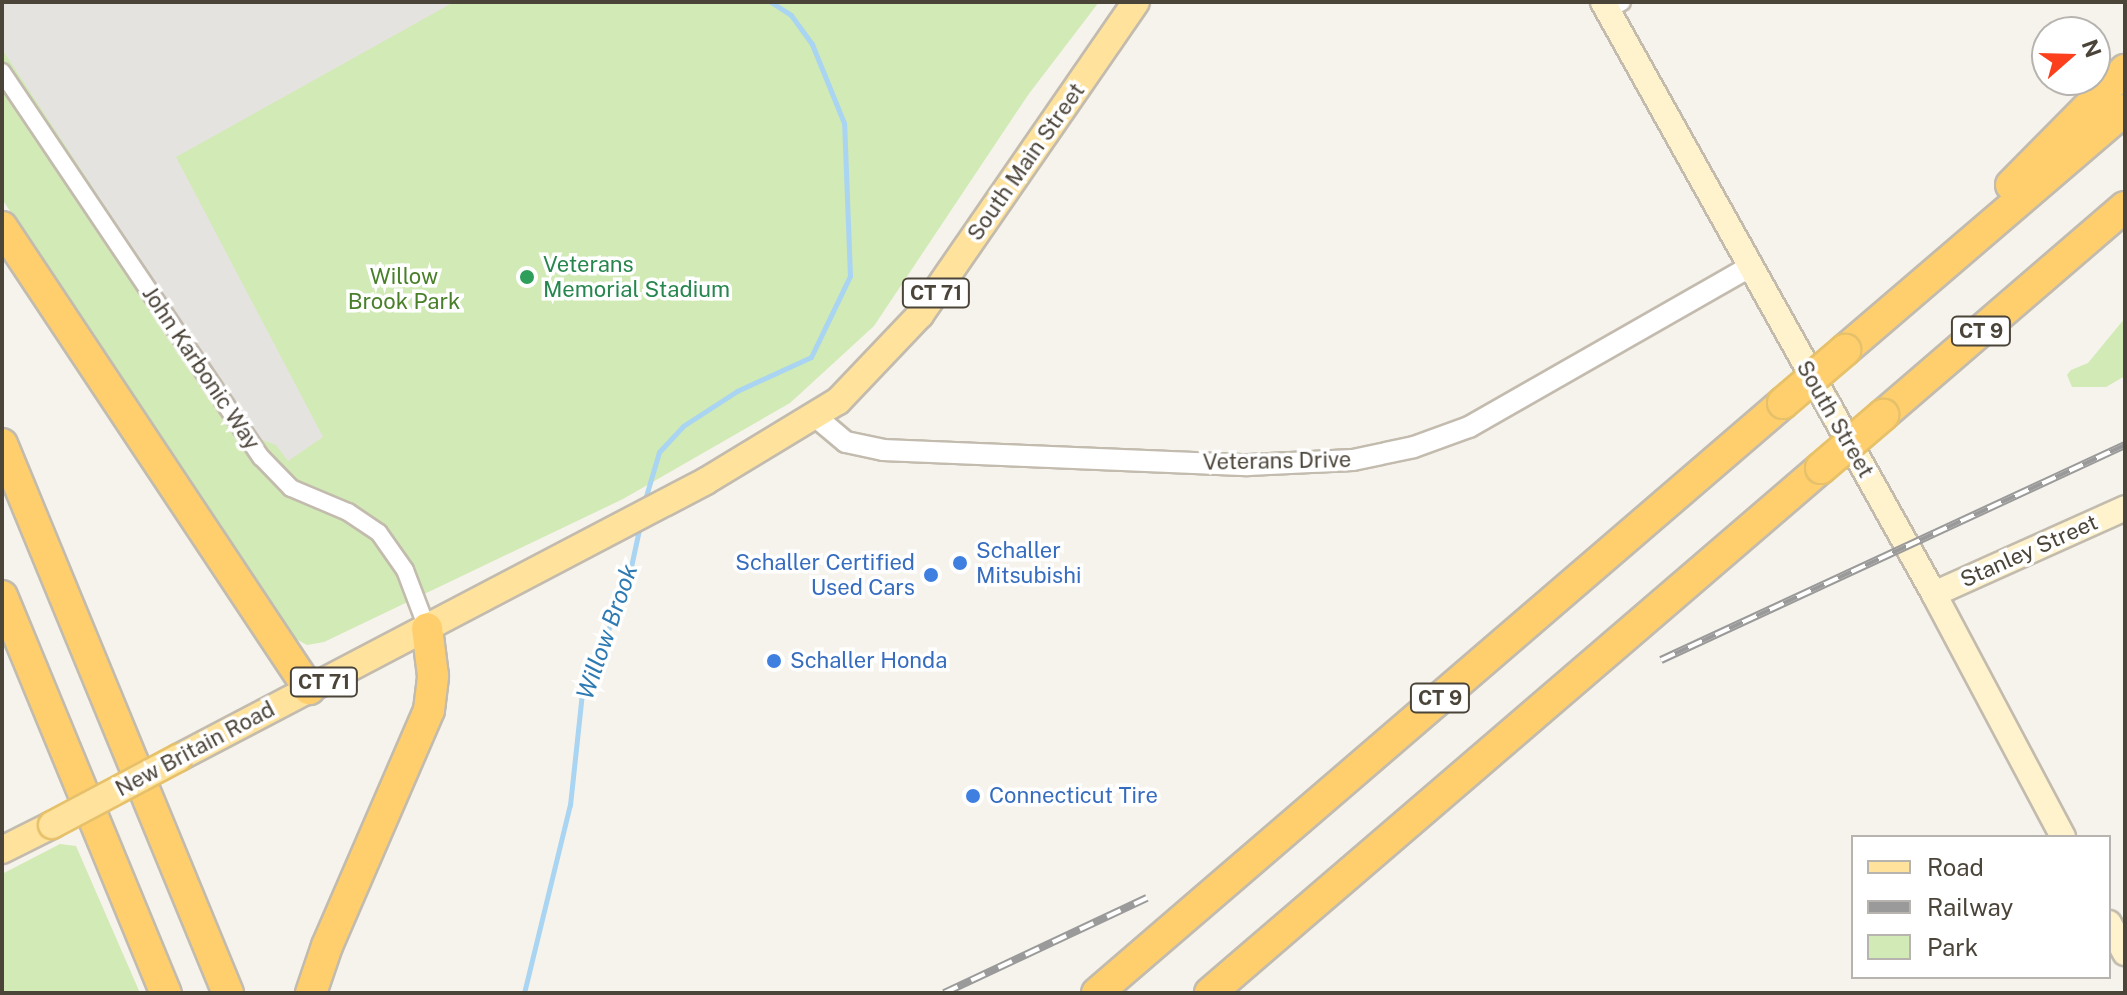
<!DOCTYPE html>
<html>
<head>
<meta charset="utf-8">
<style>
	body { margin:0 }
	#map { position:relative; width:2127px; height:995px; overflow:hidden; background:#f6f3ec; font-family:"Public Sans",sans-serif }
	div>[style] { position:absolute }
	.green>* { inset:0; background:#d2eab5 }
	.parking>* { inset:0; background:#e5e3e0 }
	.stream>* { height:5px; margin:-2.5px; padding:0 2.5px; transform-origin:2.5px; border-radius:2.5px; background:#a9d4f2 }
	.roads { filter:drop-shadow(2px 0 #c2bbae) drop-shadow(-2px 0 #c2bbae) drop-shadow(0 2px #c2bbae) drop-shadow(0 -2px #c2bbae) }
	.minor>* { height:16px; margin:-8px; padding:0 8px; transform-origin:8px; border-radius:8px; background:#fff }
	.tertiary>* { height:20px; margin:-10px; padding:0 10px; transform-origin:10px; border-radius:10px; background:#fff }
	.secondary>* { height:24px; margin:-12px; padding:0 12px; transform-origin:12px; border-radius:12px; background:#fff3cd }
	.primary>* { height:26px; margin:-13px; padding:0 13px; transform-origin:13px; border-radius:13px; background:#ffe39c }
	.motorway>* { height:30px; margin:-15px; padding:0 15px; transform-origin:15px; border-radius:15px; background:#ffcf6e }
	.rail>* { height:8px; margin-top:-4px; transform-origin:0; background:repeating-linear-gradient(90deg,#fff 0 15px,#9a9a9a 0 30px); box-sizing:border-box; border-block:2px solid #9a9a9a }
	.bridges { filter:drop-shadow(2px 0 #e6c16a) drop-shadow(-2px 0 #e6c16a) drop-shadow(0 2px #e6c16a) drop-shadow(0 -2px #e6c16a) }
	.primary-bridge>* { height:26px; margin:-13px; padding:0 13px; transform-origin:13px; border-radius:13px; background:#ffe39c }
	.motorway-bridge>* { height:30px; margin:-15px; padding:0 15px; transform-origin:15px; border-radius:15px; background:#ffcf6e }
	.dots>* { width:22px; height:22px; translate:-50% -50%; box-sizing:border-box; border:4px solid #fff; border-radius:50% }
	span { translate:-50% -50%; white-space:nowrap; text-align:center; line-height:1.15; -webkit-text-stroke:7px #fff; paint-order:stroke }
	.shield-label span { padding:2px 6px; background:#fff; border:2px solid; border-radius:6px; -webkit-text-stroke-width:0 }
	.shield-label { font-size:20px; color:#4b4439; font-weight:700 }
	.street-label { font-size:22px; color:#4b4439 }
	.leisure-label { font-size:22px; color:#27864d }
	.left { translate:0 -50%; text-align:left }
	.park-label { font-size:22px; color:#4a7f2a }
	.shop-label { font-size:22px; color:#366cbe }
	.right { translate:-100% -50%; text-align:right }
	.water-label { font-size:24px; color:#2e7ab2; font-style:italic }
	.frame { position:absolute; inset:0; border:4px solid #4b4439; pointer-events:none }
	.legend { position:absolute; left:1851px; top:835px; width:260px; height:144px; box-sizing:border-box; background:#fff; border:2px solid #b7b4b0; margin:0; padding:10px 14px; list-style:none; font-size:24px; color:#4b4439 }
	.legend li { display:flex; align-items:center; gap:16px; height:40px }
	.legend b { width:40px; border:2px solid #b7b4b0 }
	.north { position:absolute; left:2031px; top:16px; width:80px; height:80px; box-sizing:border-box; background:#fff; border:2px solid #b7b4b0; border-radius:50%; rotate:70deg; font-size:22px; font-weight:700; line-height:32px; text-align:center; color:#4b4439 }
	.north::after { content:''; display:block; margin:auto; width:28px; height:36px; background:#fc3f1d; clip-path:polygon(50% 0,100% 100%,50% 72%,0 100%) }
</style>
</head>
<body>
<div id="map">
	<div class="green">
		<i style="clip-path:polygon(2px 2px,1099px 2px,1028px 95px,874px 326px,790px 403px,623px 499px,324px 642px,307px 645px,292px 637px,2px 199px)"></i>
		<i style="clip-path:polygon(2125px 318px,2125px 376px,2106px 387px,2072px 387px,2067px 375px,2071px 370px,2088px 363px)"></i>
		<i style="clip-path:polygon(60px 844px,76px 846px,140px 993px,2px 993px,2px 874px)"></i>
	</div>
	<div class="parking">
		<i style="clip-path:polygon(2px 2px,454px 2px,176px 157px,323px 437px,288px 461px,276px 445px,257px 438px,2px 49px)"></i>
	</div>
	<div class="stream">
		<i style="left:644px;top:503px;width:53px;rotate:-73.6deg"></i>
		<i style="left:659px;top:452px;width:35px;rotate:-47deg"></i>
		<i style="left:683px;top:426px;width:64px;rotate:-32.9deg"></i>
		<i style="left:737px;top:391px;width:81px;rotate:-24.7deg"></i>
		<i style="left:811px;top:357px;width:90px;rotate:-64.3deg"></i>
		<i style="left:850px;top:276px;width:153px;rotate:-92.2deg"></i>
		<i style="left:844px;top:123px;width:85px;rotate:-112.1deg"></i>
		<i style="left:812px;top:44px;width:36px;rotate:-126deg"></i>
		<i style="left:791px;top:15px;width:24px;rotate:-147deg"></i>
		<i style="left:524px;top:993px;width:194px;rotate:-76.3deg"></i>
		<i style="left:570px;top:805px;width:114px;rotate:-83.9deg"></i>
		<i style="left:582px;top:692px;width:116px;rotate:-67.2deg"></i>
		<i style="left:627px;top:585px;width:61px;rotate:-77.8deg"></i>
	</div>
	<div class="roads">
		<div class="minor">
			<i style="left:1608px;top:10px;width:16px;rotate:-30deg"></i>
			<i style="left:2px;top:72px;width:464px;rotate:56.1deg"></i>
			<i style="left:261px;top:457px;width:43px;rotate:45.9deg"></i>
			<i style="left:291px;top:488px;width:62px;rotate:22.8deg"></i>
			<i style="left:348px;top:512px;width:37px;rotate:34deg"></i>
			<i style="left:379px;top:533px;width:45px;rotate:54.9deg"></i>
			<i style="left:405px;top:570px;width:62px;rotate:69.2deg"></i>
		</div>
		<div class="tertiary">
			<i style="left:816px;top:417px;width:39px;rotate:40deg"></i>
			<i style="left:846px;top:442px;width:38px;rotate:12deg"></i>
			<i style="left:883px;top:450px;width:365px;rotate:2.4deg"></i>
			<i style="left:1248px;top:465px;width:105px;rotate:-2.7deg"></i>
			<i style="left:1353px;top:460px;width:62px;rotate:-12deg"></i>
			<i style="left:1414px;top:447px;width:59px;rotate:-20deg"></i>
			<i style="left:1469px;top:427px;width:322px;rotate:-29.7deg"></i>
		</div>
		<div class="secondary">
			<i style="left:1603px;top:2px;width:678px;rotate:60.79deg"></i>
			<i style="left:1934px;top:594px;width:275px;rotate:62deg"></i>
			<i style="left:1934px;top:594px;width:209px;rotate:-24.2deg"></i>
			<i style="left:2109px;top:923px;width:34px;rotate:62deg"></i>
		</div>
		<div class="primary">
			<i style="left:178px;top:758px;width:596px;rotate:-27.68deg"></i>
			<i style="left:706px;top:481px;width:154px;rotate:-31.2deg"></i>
			<i style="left:838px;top:401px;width:119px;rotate:-46.4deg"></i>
			<i style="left:920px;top:315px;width:380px;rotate:-55.4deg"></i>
			<i style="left:2px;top:850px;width:56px;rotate:-26.6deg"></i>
		</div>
		<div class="motorway">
			<i style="left:2011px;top:185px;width:162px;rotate:-45.3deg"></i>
			<i style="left:2px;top:227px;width:555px;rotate:56.4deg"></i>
			<i style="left:1845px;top:350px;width:369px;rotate:-40.6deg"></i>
			<i style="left:1883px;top:415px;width:319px;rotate:-40.7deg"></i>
			<i style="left:2px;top:444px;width:594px;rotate:67.63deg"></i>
			<i style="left:2px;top:596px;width:430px;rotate:67.6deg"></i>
			<i style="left:311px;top:993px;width:50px;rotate:-71.2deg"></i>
			<i style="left:327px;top:946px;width:257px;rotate:-66.6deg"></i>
			<i style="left:429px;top:710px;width:34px;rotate:-83deg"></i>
			<i style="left:433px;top:676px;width:48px;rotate:-97.1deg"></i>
			<i style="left:1097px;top:993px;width:905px;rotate:-40.7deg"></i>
			<i style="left:1210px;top:993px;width:806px;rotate:-40.67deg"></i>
		</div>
	</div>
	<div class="rail">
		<i style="left:1661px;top:660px;width:511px;rotate:-24.86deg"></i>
		<i style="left:944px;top:993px;width:224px;rotate:-25.1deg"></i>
	</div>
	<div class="bridges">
		<div class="primary-bridge">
			<i style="left:52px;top:825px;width:143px;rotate:-28deg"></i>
		</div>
		<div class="motorway-bridge">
			<i style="left:1783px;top:403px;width:82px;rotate:-40.5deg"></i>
			<i style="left:1821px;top:468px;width:82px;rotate:-40.5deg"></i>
		</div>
	</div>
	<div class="dots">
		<i style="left:527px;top:277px;background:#2e9e5b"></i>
		<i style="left:960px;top:563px;background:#3f7fe0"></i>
		<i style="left:931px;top:575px;background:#3f7fe0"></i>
		<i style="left:774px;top:661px;background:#3f7fe0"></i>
		<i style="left:973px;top:796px;background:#3f7fe0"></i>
	</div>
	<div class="shield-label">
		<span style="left:936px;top:293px">CT 71</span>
		<span style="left:1981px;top:331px">CT 9</span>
		<span style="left:324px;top:682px">CT 71</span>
		<span style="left:1440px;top:698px">CT 9</span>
	</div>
	<div class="street-label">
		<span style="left:1026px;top:162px;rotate:-55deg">South Main Street</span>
		<span style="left:201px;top:368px;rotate:56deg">John Karbonic Way</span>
		<span style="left:1835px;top:419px;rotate:60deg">South Street</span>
		<span style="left:1277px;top:461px;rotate:-1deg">Veterans Drive</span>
		<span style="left:2029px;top:551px;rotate:-24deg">Stanley Street</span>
		<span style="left:195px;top:749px;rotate:-28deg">New Britain Road</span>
	</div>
	<div class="leisure-label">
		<span class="left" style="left:543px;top:277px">Veterans<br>Memorial Stadium</span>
	</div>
	<div class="park-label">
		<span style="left:404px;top:289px">Willow<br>Brook Park</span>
	</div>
	<div class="shop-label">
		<span class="left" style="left:976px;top:563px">Schaller<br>Mitsubishi</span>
		<span class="right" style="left:915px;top:575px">Schaller Certified<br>Used Cars</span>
		<span class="left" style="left:790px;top:661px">Schaller Honda</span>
		<span class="left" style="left:989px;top:796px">Connecticut Tire</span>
	</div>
	<div class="water-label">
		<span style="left:607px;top:632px;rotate:-71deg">Willow Brook</span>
	</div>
	<div class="frame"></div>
	<ul class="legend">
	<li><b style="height:10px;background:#ffe39c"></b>Road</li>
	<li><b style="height:10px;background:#9a9a9a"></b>Railway</li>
	<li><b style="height:22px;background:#d2eab5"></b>Park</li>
	</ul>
	<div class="north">N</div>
</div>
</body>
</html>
